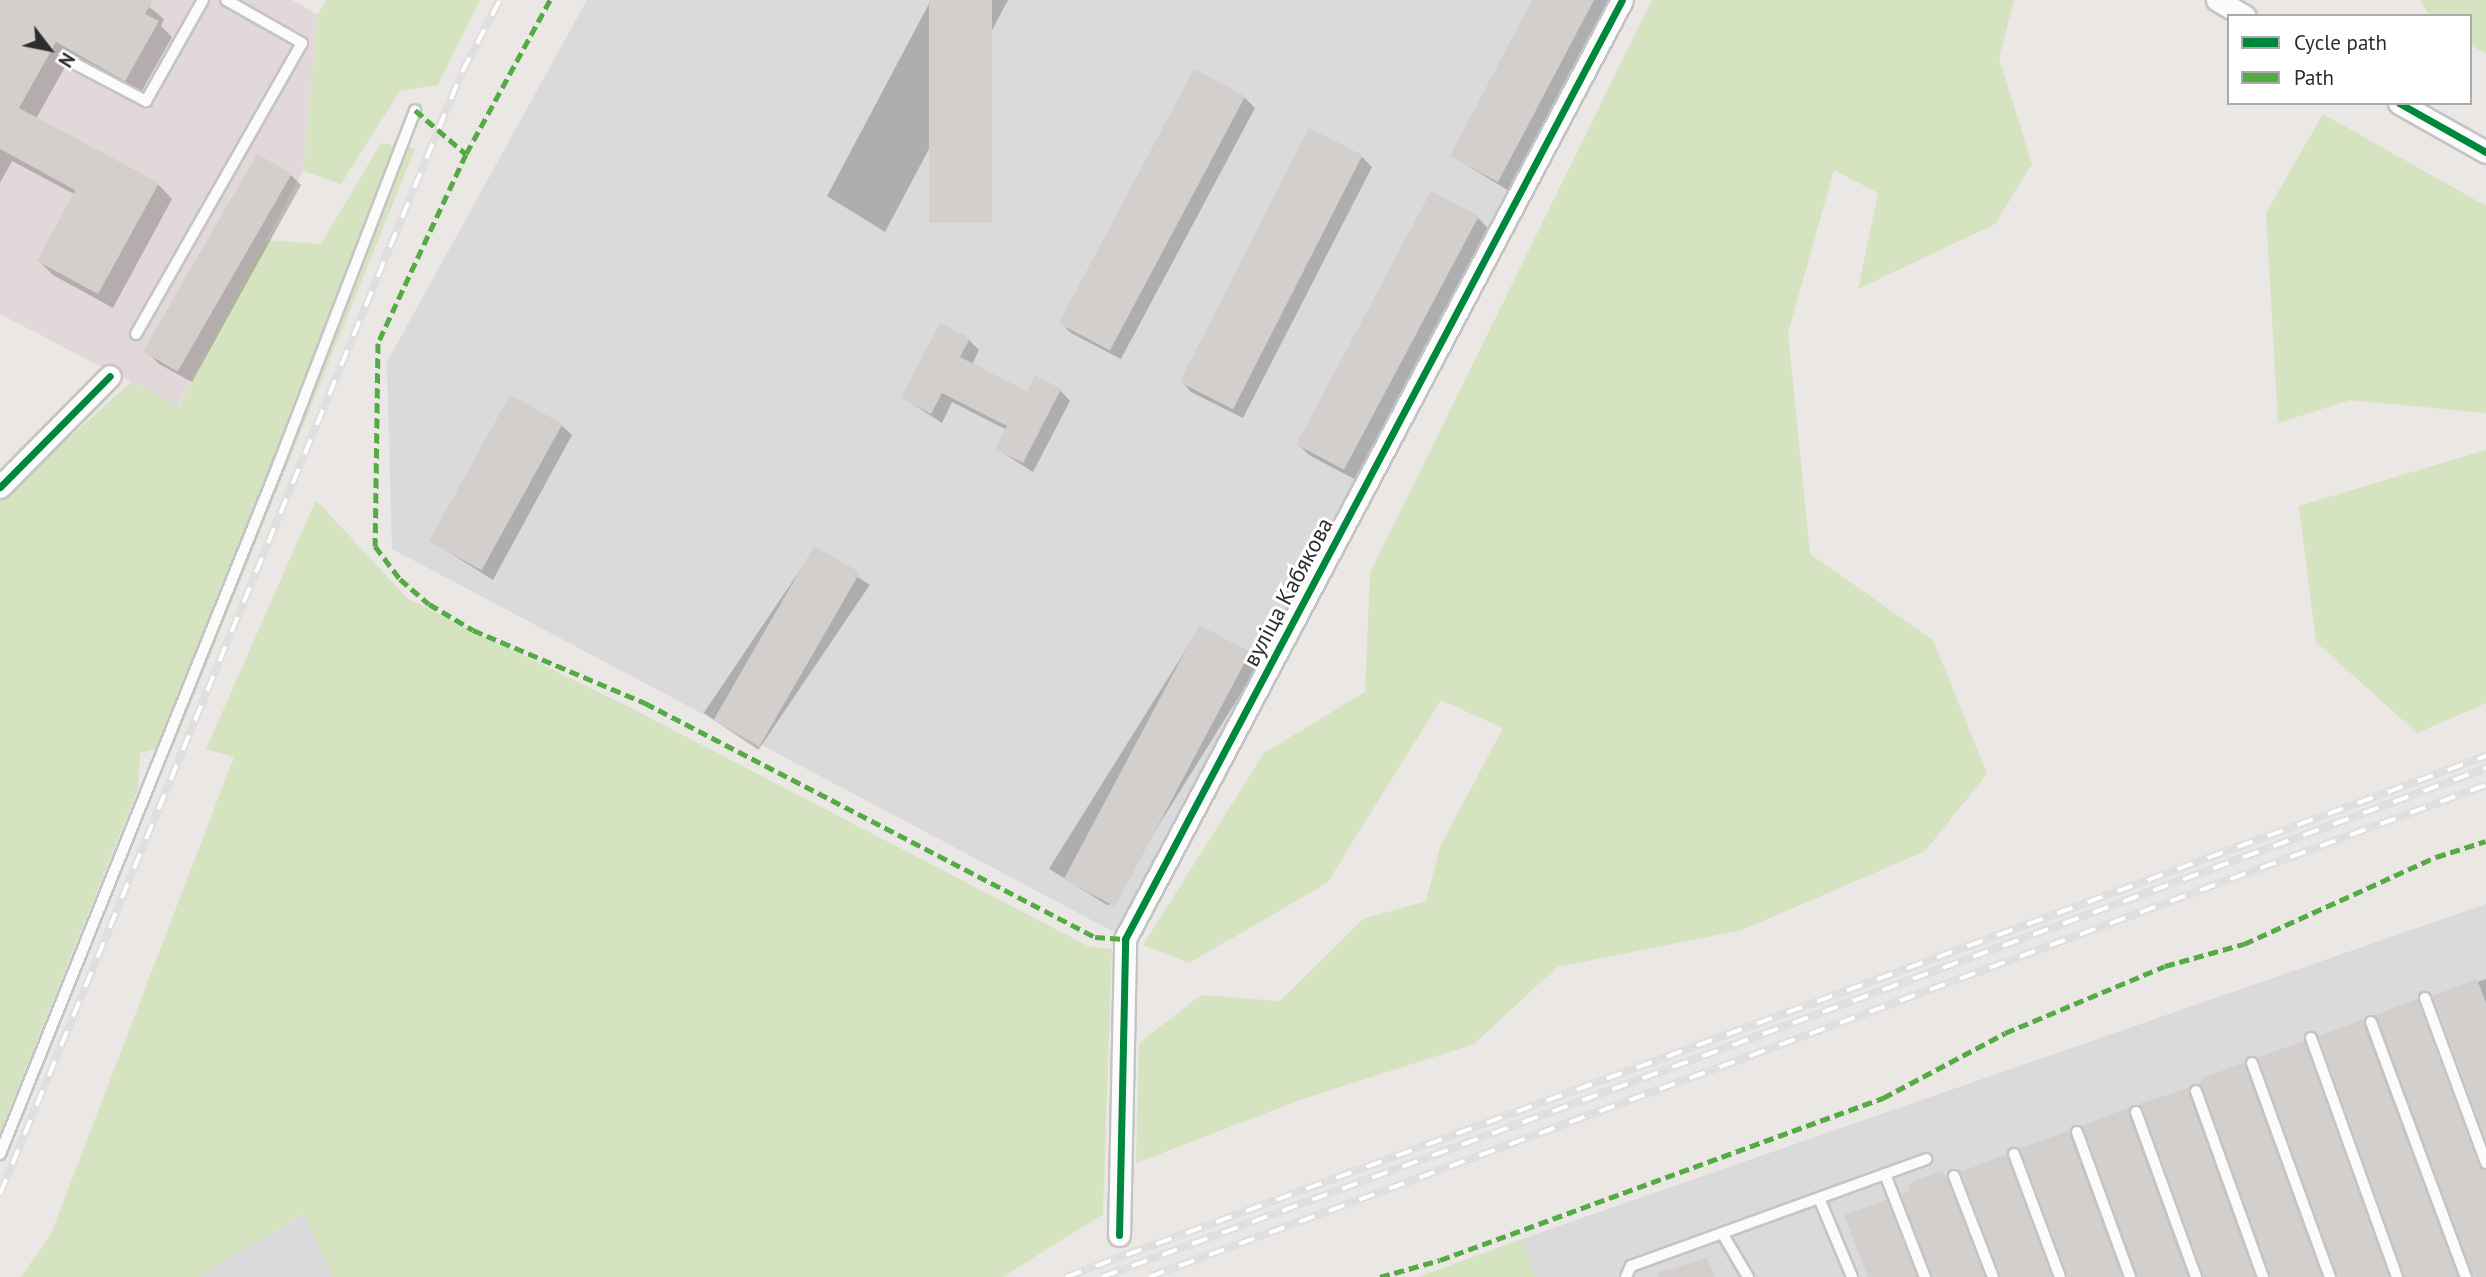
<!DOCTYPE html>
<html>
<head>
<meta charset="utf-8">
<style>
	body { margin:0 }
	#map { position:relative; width:2486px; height:1277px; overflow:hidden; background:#eae7e4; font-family:"PT Sans",sans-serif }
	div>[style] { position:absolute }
	.industrial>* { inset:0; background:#dad9db }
	.medical>* { inset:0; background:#e3d8d9 }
	.green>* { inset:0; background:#d5e3c0 }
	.shadow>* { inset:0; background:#0003; transform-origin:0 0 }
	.building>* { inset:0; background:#d2cfcd; transform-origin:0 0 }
	.roads { filter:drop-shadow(2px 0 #c5c4c4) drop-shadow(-2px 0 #c5c4c4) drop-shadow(0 2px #c5c4c4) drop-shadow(0 -2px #c5c4c4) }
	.lane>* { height:10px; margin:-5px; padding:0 5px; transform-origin:5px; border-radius:5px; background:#fcfbfb }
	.street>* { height:21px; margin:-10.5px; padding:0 10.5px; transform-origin:10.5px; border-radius:10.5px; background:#fcfbfb }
	.rail>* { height:8px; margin-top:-4px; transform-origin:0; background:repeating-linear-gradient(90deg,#fff 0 16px,#dfdfe1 0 32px); box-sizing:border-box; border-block:2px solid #dfdfe1 }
	.quiet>* { height:5px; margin-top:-2.5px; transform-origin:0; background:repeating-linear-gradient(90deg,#54ab44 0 10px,transparent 0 15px) }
	.cycleway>* { height:7px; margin:-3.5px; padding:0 3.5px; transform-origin:3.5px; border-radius:3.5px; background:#00873e }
	span { translate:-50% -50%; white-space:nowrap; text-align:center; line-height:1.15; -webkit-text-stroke:6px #fff; paint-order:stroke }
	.street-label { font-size:23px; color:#2d2d2d }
	.legend { position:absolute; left:2227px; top:14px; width:245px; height:91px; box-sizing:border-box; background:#fff; border:2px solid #ababab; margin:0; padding:9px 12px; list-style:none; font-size:21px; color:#2d2d2d }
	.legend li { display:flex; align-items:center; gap:14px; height:35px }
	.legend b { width:35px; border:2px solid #ababab }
	.north { position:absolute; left:14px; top:14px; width:70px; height:70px; -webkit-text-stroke:5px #fff; paint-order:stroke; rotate:122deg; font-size:19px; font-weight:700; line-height:28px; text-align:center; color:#2d2d2d }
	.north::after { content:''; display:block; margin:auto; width:24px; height:32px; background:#2d2d2d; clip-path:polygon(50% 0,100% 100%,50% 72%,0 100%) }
</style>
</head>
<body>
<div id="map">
	<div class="industrial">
		<i style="clip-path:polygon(587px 0,1609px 0,1116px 933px,392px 549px,387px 362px)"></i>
		<i style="clip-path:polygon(2486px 904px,2486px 1277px,1535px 1277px,1522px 1239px)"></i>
		<i style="clip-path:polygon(305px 1214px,333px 1277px,198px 1277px)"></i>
	</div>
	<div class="medical">
		<i style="clip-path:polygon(0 0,292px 0,318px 15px,303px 171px,177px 406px,0 314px)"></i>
	</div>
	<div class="green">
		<i style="clip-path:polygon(326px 0,480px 0,438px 85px,400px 91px,341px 184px,303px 171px,318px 15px)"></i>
		<i style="clip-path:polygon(1652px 0,2014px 0,1999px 58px,2032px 164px,1995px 224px,1858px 289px,1878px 193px,1834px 170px,1788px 333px,1810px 554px,1933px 640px,1987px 774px,1925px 851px,1742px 930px,1557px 967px,1474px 1044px,1300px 1100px,1136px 1163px,1139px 1043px,1201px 995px,1280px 1001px,1363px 919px,1426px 901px,1440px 847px,1503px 728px,1441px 700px,1327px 883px,1189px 963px,1143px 945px,1264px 753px,1365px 692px,1370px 573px)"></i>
		<i style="clip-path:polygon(2420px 0,2486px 0,2486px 53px,2470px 45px,2470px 16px,2430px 16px)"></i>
		<i style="clip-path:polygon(2323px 114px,2486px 206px,2486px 413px,2350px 400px,2278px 423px,2266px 213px)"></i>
		<i style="clip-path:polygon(381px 143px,415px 149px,174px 745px,140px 753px,138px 789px,0 1133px,0 500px,131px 382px,178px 406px,266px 240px,321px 244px)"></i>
		<i style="clip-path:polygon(2486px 450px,2486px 703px,2417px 733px,2316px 642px,2299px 506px)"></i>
		<i style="clip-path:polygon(316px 500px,408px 599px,631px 708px,1090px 947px,1112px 949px,1103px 1214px,1003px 1277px,333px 1277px,304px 1214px,198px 1277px,21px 1277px,51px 1234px,234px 757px,206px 749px)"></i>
		<i style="clip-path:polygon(1522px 1239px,1535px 1277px,1418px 1277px)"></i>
	</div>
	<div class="shadow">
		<i style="clip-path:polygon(0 0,141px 0,164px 19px,161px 26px,172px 37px,140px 94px,71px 56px,36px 119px,158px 184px,172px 199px,113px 308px,53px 275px,39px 261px,74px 194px,12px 161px,0 183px)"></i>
		<i style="clip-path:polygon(931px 0,1008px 0,885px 232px,827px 196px)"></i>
		<i style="clip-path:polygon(1534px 0,1609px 0,1509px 191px,1452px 156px)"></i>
		<i style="clip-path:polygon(1244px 97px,1255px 108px,1121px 359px,1071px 333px,1061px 323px)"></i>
		<i style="clip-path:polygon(1362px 157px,1372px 167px,1243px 418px,1191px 392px,1181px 381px)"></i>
		<i style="clip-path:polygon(291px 175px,301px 185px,192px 382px,159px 364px,149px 354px)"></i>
		<i style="clip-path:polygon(1478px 218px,1488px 228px,1356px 480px,1309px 455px,1299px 445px)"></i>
		<i style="clip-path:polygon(969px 340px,979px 350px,972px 365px,1028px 393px,1060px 390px,1070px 401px,1033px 472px,997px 449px,1007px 430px,952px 402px,942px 423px,903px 398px)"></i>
		<i style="clip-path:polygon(561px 425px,572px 435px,493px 580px,433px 542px)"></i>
		<i style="left:815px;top:548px;width:66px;height:199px;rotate:34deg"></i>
		<i style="left:1200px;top:627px;width:70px;height:285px;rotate:32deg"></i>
		<i style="clip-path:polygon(2486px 979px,2486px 1135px,2435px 997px)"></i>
		<i style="clip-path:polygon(2363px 1021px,2365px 1023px,2458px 1277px,2405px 1277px)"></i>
		<i style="clip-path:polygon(2244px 1065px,2246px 1067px,2322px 1277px,2271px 1277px)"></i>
		<i style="clip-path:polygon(2188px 1090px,2190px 1092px,2255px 1277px,2204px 1277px)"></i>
		<i style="clip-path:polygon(2129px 1109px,2131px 1111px,2188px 1277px,2138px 1277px,2084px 1127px)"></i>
		<i style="clip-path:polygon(2069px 1133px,2071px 1135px,2122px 1277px,2068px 1277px)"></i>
	</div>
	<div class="building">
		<i style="clip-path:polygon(0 0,153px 0,145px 14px,159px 21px,125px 81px,56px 42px,19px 108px,159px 183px,98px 294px,37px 261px,75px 190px,0 149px)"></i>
		<i style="left:929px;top:0;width:63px;height:223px"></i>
		<i style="clip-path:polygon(1532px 0,1594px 0,1498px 182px,1450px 156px)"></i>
		<i style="left:1194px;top:69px;width:58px;height:288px;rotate:28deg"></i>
		<i style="left:1309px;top:128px;width:60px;height:285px;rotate:27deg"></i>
		<i style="left:257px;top:154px;width:40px;height:228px;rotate:30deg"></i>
		<i style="left:1431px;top:191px;width:54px;height:287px;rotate:28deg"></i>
		<i style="clip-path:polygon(940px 323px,970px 338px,960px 357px,1027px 391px,1035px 375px,1061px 389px,1023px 463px,995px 449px,1007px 426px,942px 393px,931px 414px,901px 398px)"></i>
		<i style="left:510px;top:395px;width:60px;height:167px;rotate:29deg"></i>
		<i style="left:814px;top:546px;width:53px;height:201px;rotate:30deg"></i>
		<i style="left:1199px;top:625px;width:58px;height:288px;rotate:28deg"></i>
		<i style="clip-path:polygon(2477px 979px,2486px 1003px,2486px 1140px,2433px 996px)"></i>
		<i style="clip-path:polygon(2417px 999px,2479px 1166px,2486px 1171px,2486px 1277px,2474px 1277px,2375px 1015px)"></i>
		<i style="clip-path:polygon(2364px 1019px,2364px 1025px,2458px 1277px,2405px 1277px,2319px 1036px)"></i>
		<i style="left:2304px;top:1041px;width:251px;height:49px;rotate:70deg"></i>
		<i style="clip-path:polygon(2244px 1063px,2245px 1066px,2322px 1277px,2271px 1277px,2200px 1084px,2202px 1078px)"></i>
		<i style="clip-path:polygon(2189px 1088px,2189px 1094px,2255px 1277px,2204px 1277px,2143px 1109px,2138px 1104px)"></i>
		<i style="clip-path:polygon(2130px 1107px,2129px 1115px,2188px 1277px,2138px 1277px,2082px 1126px)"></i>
		<i style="clip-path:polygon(2069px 1131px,2070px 1135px,2122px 1277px,2068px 1277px,2020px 1148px)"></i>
		<i style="clip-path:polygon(2006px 1154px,2007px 1157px,2052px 1277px,2001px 1277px,1961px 1172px)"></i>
		<i style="clip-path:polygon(1942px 1171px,1947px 1178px,1985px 1277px,1933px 1277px,1901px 1194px,1910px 1191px,1908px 1184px)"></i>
		<i style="clip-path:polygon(1887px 1200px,1917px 1277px,1868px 1277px,1844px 1215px)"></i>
		<i style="clip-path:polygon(1707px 1258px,1715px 1277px,1658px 1277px,1657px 1273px)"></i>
	</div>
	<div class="roads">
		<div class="lane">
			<i style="left:64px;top:58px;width:93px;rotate:27.7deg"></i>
			<i style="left:146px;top:101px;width:116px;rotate:-60.6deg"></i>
			<i style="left:136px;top:334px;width:335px;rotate:-60.3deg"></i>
			<i style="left:302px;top:43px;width:87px;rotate:-150.5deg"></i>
			<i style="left:2425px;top:998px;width:176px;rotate:69.7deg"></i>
			<i style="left:2371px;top:1022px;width:272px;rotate:69.6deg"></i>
			<i style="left:2311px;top:1038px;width:254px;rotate:70.2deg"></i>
			<i style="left:2252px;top:1063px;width:228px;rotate:70deg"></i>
			<i style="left:2196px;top:1091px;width:198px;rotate:70.2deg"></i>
			<i style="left:2136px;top:1112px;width:176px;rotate:70deg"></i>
			<i style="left:2077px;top:1132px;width:154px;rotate:69.9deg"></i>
			<i style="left:0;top:1154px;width:745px;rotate:-68.01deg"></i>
			<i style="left:279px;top:463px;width:378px;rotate:-68.9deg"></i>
			<i style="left:2014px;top:1154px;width:131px;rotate:69.5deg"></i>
			<i style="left:1885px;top:1174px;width:110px;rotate:68.8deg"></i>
			<i style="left:1954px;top:1176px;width:108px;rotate:68.9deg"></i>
			<i style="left:1819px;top:1198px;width:86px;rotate:67.3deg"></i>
			<i style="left:1722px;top:1233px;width:51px;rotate:59.4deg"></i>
			<i style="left:1626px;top:1277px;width:12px;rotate:-66deg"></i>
			<i style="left:1631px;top:1266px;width:314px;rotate:-19.9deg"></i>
		</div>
		<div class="street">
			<i style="left:2217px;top:0;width:32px;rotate:30deg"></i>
			<i style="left:2399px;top:103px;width:100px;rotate:29.4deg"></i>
			<i style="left:0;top:487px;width:156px;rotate:-45.3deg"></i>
			<i style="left:1119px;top:1235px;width:296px;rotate:-88.8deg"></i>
			<i style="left:1125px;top:939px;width:1062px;rotate:-62.11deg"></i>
		</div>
	</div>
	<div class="rail">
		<i style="left:0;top:1194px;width:1213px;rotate:-67.62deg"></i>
		<i style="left:462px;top:72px;width:81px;rotate:-62.2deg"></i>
		<i style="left:1066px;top:1277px;width:1513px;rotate:-20.15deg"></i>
		<i style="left:1102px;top:1277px;width:1475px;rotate:-20.19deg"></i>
		<i style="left:1149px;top:1277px;width:1425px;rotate:-20.2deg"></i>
	</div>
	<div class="quiet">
		<i style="left:550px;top:0;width:175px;rotate:118.6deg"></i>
		<i style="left:466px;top:154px;width:208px;rotate:115deg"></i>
		<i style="left:378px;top:343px;width:203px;rotate:90.8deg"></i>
		<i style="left:375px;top:546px;width:41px;rotate:52.9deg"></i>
		<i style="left:400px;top:579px;width:38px;rotate:41deg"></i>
		<i style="left:429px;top:604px;width:51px;rotate:30.6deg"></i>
		<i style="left:473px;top:630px;width:187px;rotate:23deg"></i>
		<i style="left:645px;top:703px;width:507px;rotate:27.47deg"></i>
		<i style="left:1095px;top:937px;width:30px;rotate:4deg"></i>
		<i style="left:415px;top:110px;width:67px;rotate:40.8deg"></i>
		<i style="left:1380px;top:1277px;width:62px;rotate:-15.8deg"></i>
		<i style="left:1440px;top:1260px;width:472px;rotate:-20.1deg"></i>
		<i style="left:1883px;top:1098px;width:138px;rotate:-28deg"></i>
		<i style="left:2005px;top:1033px;width:173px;rotate:-22.7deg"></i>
		<i style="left:2165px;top:966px;width:82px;rotate:-15.6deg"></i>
		<i style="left:2244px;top:944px;width:211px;rotate:-24.4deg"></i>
		<i style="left:2436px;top:857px;width:52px;rotate:-17.7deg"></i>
	</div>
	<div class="cycleway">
		<i style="left:2399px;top:103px;width:100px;rotate:29.4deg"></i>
		<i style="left:0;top:487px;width:156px;rotate:-45.3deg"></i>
		<i style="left:1119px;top:1235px;width:296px;rotate:-88.8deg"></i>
		<i style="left:1125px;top:939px;width:1062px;rotate:-62.11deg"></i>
	</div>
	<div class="street-label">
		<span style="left:1288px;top:592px;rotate:-62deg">вуліца Кабякова</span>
	</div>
	<ul class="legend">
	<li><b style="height:9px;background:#00873e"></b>Cycle path</li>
	<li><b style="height:9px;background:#54ab44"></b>Path</li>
	</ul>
	<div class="north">N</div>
</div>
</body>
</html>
